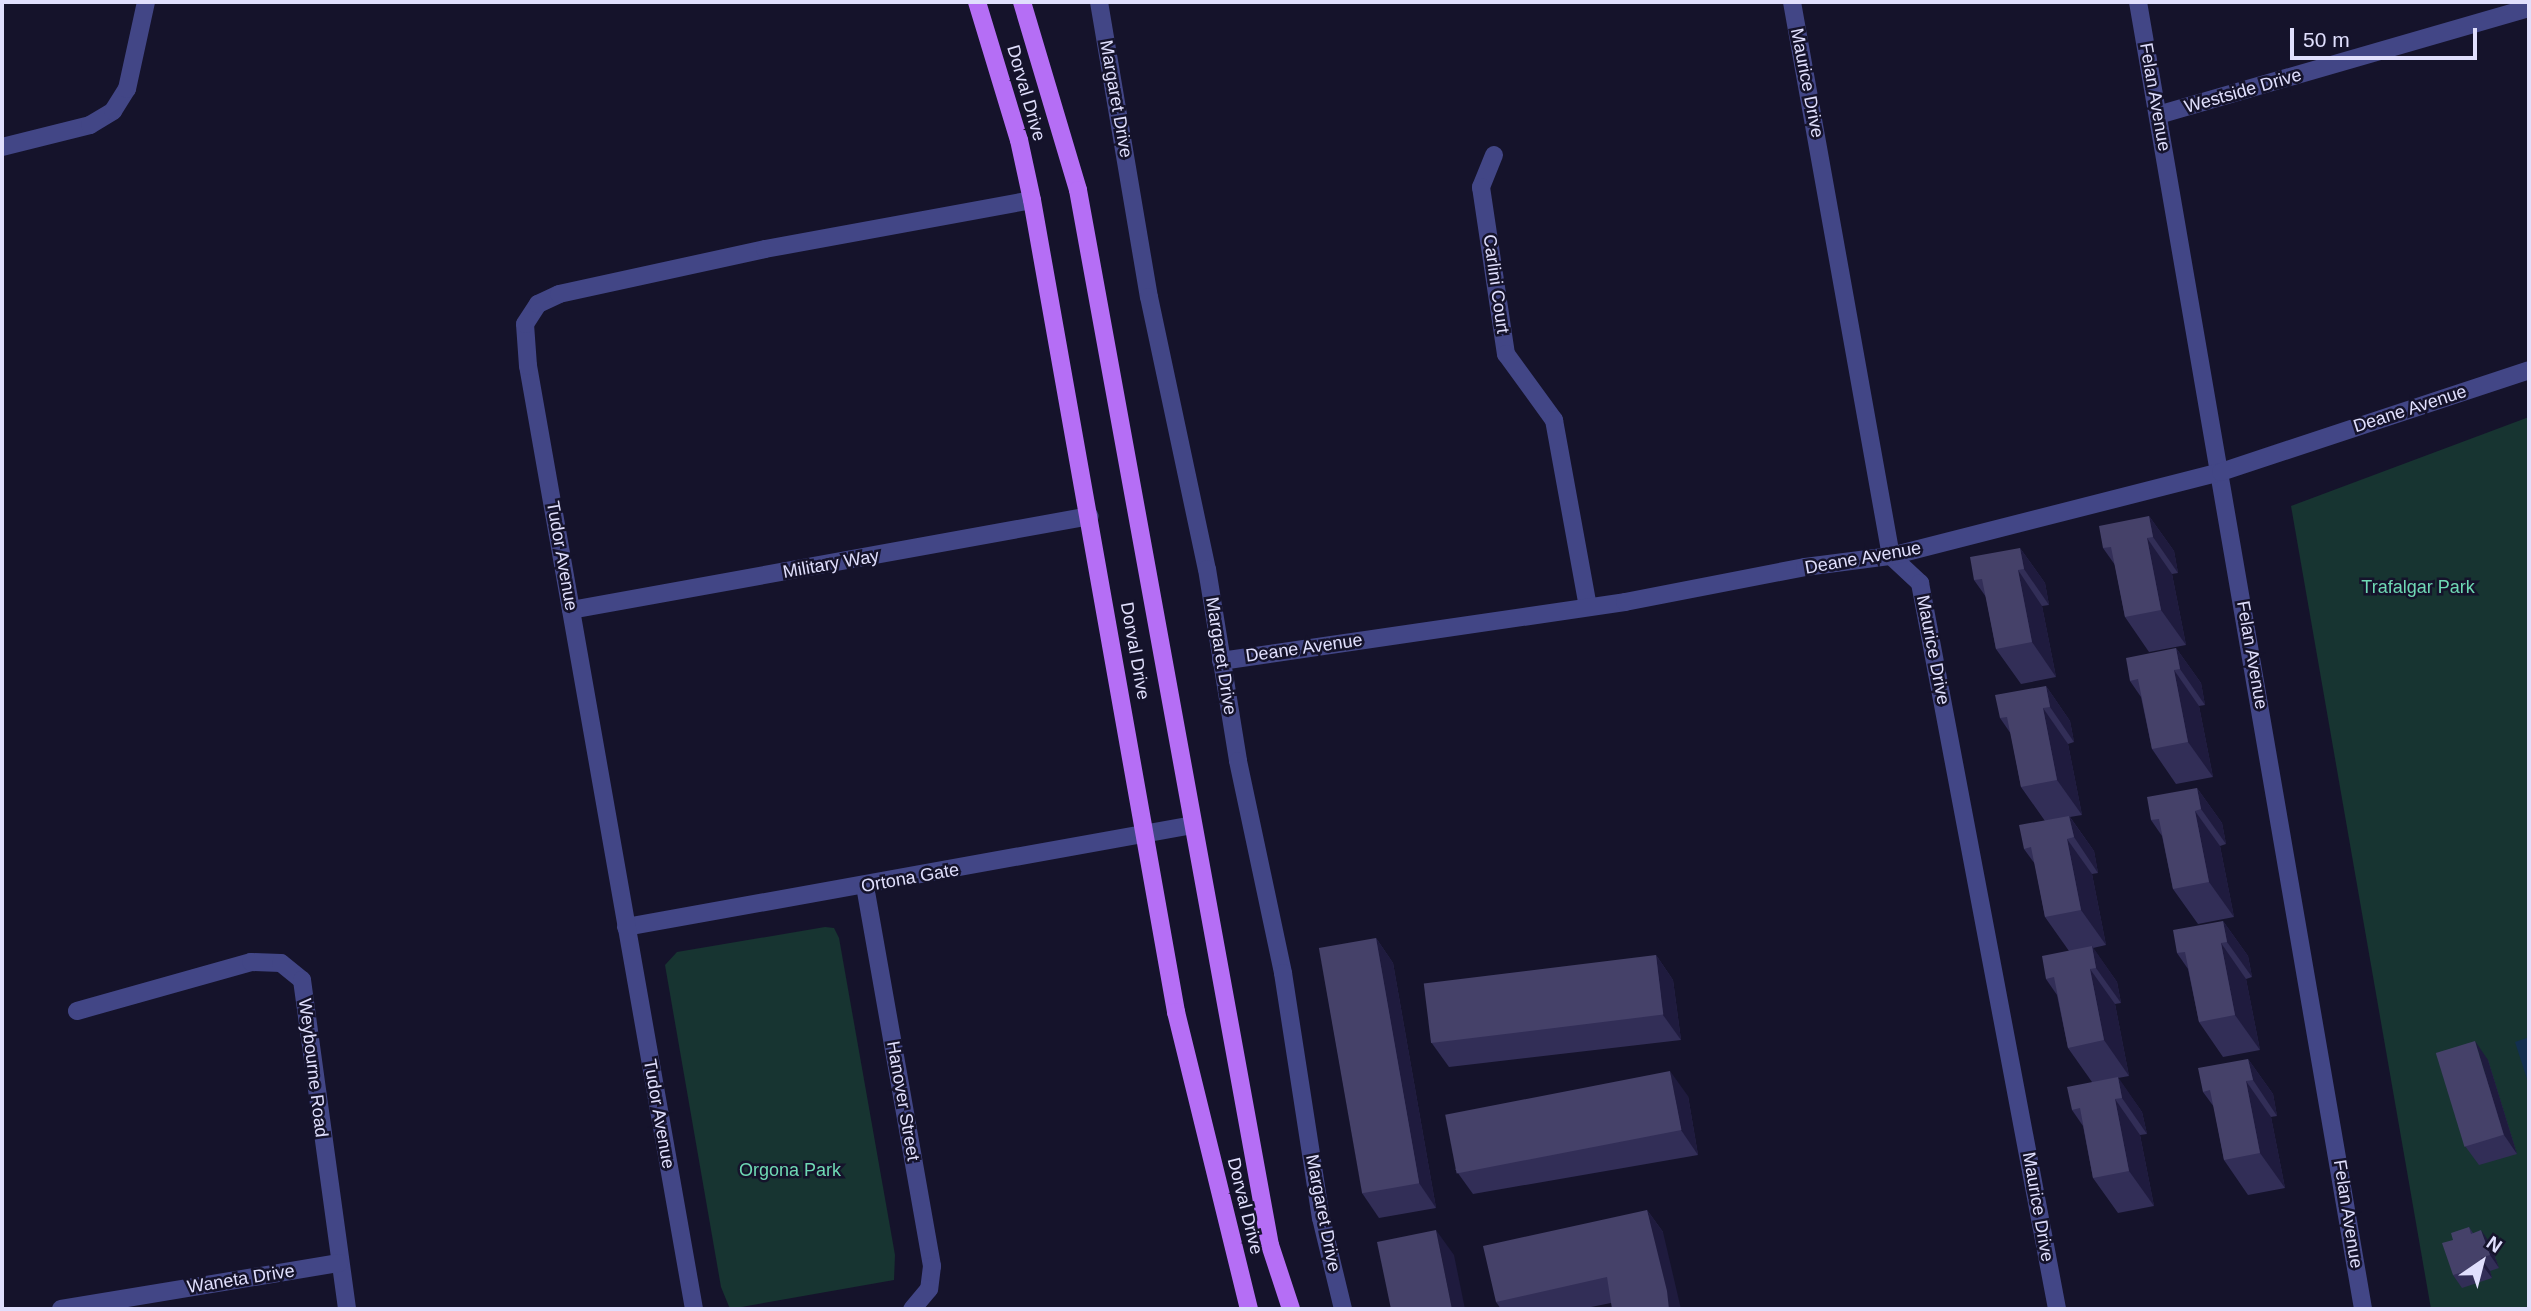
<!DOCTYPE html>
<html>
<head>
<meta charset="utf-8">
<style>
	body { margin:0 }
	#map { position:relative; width:2531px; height:1311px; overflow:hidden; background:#15132b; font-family:Arial,sans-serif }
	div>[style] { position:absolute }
	.green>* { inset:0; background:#173431 }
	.water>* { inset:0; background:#132f4f }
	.minor>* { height:18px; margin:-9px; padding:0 9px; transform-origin:9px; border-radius:9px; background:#424686 }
	.major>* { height:18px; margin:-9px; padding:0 9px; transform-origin:9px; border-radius:9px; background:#b56ef5 }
	.wall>* { inset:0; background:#322e57 }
	.shaded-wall>* { inset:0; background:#1f1b3e }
	.building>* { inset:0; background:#454169; transform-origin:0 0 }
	span { translate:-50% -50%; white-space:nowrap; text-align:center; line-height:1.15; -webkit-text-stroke:5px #15132b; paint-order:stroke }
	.street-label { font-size:18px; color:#e0dffd }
	.park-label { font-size:18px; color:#6fd9b4 }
	.frame { position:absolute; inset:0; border:4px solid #e0dffd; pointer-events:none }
	.north { position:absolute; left:2447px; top:1227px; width:70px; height:70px; -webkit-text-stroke:5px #15132b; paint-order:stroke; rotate:35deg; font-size:19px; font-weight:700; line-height:28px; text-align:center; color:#e0dffd }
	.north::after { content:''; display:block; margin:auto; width:24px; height:32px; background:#e0dffd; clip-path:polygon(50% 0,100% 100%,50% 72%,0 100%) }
	.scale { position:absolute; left:2290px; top:28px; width:187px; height:32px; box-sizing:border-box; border:4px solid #e0dffd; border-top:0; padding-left:9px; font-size:21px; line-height:24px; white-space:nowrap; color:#e0dffd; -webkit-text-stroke:5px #15132b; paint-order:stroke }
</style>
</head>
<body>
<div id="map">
	<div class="green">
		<i style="clip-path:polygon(2529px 417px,2529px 1309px,2431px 1309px,2291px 506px)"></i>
		<i style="clip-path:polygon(825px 927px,834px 928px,839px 938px,895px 1255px,894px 1280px,730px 1309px,721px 1287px,665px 965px,677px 952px)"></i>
	</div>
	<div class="water">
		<i style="clip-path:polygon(2529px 1037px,2529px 1085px,2515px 1042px)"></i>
	</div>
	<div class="minor">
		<i style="left:1099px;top:2px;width:299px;rotate:80.4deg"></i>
		<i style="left:1149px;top:297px;width:278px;rotate:78deg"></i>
		<i style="left:1207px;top:569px;width:194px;rotate:80.8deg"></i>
		<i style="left:1238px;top:761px;width:217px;rotate:78deg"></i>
		<i style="left:1283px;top:973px;width:248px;rotate:81.2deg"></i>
		<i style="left:1321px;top:1218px;width:94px;rotate:76.4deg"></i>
		<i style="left:1792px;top:2px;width:563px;rotate:79.87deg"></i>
		<i style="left:1891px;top:556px;width:40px;rotate:43deg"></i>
		<i style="left:1920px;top:583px;width:739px;rotate:79.31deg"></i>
		<i style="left:2138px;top:2px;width:1326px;rotate:80.23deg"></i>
		<i style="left:2158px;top:115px;width:386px;rotate:-16.1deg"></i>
		<i style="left:2px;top:147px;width:91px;rotate:-14deg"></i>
		<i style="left:90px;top:125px;width:27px;rotate:-31deg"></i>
		<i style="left:113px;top:111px;width:26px;rotate:-58deg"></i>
		<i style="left:127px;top:89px;width:89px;rotate:-77.7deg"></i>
		<i style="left:1494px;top:155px;width:35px;rotate:112deg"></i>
		<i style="left:1481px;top:187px;width:169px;rotate:81.5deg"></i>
		<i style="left:1506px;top:354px;width:82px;rotate:54deg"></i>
		<i style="left:1554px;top:420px;width:190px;rotate:79.7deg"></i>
		<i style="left:571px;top:610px;width:527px;rotate:-10.27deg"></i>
		<i style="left:1221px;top:661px;width:408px;rotate:-8.3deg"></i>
		<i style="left:1625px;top:602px;width:183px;rotate:-11deg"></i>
		<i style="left:1805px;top:567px;width:87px;rotate:-7.3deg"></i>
		<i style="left:1891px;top:556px;width:341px;rotate:-14.3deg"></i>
		<i style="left:2221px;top:472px;width:324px;rotate:-18.3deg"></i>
		<i style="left:865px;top:886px;width:386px;rotate:80deg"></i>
		<i style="left:932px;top:1266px;width:23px;rotate:97deg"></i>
		<i style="left:929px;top:1289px;width:26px;rotate:130deg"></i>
		<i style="left:626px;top:927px;width:576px;rotate:-10.2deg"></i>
		<i style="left:77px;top:1011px;width:181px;rotate:-15.7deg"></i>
		<i style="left:251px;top:962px;width:30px;rotate:2deg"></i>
		<i style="left:281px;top:963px;width:27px;rotate:39deg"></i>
		<i style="left:302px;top:980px;width:332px;rotate:82.2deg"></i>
		<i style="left:61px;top:1309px;width:282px;rotate:-9.4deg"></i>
		<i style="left:694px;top:1309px;width:957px;rotate:-99.98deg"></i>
		<i style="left:528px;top:366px;width:42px;rotate:-94.1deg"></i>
		<i style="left:525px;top:324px;width:24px;rotate:-57deg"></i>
		<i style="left:538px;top:304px;width:23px;rotate:-25deg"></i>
		<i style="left:559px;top:294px;width:211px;rotate:-12.3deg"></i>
		<i style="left:765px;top:249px;width:271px;rotate:-10.4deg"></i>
	</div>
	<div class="major">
		<i style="left:977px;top:2px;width:144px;rotate:73.1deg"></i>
		<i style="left:1019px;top:140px;width:61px;rotate:77.8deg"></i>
		<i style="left:1032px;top:200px;width:825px;rotate:79.94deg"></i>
		<i style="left:1176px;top:1012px;width:306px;rotate:76.2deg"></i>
		<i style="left:1022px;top:2px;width:196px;rotate:73.4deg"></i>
		<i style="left:1078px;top:190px;width:1072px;rotate:79.69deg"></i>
		<i style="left:1270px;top:1245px;width:67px;rotate:71.8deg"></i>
	</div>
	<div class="wall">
		<i style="clip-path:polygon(2149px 516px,2174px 551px,2178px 573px,2172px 574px,2186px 645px,2149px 652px,2125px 617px,2115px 565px,2103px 548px)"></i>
		<i style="clip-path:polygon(2020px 548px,2045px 583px,2049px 605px,2042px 606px,2056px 677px,2021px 684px,1996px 649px,1986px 597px,1974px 580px)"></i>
		<i style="clip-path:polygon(2176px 648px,2201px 683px,2205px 705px,2199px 706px,2213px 777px,2176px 784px,2152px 749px,2141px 697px,2130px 681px)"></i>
		<i style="clip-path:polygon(2046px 686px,2070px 721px,2074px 742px,2068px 744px,2082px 815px,2070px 817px,2094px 851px,2098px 873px,2092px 874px,2106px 945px,2093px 948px,2117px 982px,2121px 1003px,2115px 1004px,2129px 1076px,2118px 1078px,2142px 1112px,2147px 1134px,2140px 1135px,2154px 1206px,2118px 1213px,2093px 1178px,2083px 1126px,2072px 1110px,2092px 1082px,2068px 1048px,2057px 995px,2046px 979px,2069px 951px,2045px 917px,2035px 864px,2024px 849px,2045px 821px,2021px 787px,2011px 734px,2000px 718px)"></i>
		<i style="clip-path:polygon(2197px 788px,2222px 823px,2226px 844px,2220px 846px,2234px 917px,2198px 924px,2173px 889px,2162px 836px,2151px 820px)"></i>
		<i style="clip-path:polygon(2223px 921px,2248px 956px,2252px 977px,2246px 979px,2260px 1050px,2223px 1057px,2199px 1022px,2188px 969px,2177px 953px)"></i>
		<i style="clip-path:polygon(1376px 938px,1393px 963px,1436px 1208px,1379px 1218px,1362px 1193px)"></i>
		<i style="clip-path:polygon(1656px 955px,1673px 980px,1681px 1040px,1449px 1067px,1431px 1042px)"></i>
		<i style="clip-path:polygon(2248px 1059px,2273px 1094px,2277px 1116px,2271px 1117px,2285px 1188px,2248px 1195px,2224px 1160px,2214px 1107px,2203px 1092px)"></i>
		<i style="clip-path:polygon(2488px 1060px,2517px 1154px,2479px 1165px,2465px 1146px)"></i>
		<i style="clip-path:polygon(1688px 1096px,1698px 1155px,1473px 1194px,1455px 1169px)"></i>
		<i style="clip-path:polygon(1647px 1210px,1663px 1232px,1611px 1303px,1581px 1309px,1501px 1309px,1496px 1302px)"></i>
		<i style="clip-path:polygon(2469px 1227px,2473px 1233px,2490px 1243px,2499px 1268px,2490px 1271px,2492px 1278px,2462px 1288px,2453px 1275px,2453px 1240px)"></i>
	</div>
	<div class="shaded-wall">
		<i style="clip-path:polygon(2149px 516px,2174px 551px,2178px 573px,2153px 537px)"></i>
		<i style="clip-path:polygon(2147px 538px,2172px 574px,2186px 645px,2161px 610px)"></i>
		<i style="clip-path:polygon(2020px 548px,2045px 583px,2049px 605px,2024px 569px)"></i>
		<i style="clip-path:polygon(2018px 570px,2042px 606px,2056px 677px,2032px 642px)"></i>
		<i style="clip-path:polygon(2176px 648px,2201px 683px,2205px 705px,2180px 669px)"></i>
		<i style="clip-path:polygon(2174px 670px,2199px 706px,2213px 777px,2188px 742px)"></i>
		<i style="clip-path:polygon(2046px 686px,2070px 721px,2074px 742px,2050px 707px)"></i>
		<i style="clip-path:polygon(2043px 708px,2068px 744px,2082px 815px,2057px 780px)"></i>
		<i style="clip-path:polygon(2197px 788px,2222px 823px,2226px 844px,2201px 809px)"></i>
		<i style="clip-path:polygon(2195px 811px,2220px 846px,2234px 917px,2209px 882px)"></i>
		<i style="clip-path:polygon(2069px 816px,2094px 851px,2098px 873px,2074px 837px)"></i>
		<i style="clip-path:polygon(2067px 839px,2092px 874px,2106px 945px,2081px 910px)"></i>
		<i style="clip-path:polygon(2223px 921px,2248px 956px,2252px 977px,2227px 942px)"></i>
		<i style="clip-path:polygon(1376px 938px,1393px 963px,1436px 1208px,1419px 1183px)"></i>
		<i style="clip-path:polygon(2221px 943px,2246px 979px,2260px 1050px,2235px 1015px)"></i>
		<i style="clip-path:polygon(2092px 946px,2117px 982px,2121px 1003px,2096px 968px)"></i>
		<i style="clip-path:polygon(1656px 955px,1673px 980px,1681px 1040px,1663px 1015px)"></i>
		<i style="clip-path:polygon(2090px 969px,2115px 1004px,2129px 1076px,2104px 1040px)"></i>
		<i style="clip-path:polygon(2475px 1041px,2488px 1060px,2517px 1154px,2504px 1135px)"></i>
		<i style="clip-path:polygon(2248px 1059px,2273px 1094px,2277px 1116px,2253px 1080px)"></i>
		<i style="clip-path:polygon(1670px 1071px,1688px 1096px,1698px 1155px,1681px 1130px)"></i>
		<i style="clip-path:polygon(2118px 1077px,2142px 1112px,2147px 1134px,2122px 1098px)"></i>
		<i style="clip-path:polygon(2246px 1081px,2271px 1117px,2285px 1188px,2260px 1153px)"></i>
		<i style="clip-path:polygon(2115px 1099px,2140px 1135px,2154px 1206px,2129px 1171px)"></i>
		<i style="clip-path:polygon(1647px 1210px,1663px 1232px,1681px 1309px,1669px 1309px)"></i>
		<i style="clip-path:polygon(1436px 1230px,1454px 1255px,1465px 1309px,1452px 1309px)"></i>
		<i style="clip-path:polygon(2481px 1230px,2490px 1243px,2499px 1268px,2490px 1255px)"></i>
		<i style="clip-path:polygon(2481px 1258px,2490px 1271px,2492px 1278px,2483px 1266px)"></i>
	</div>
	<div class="building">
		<i style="clip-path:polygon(2149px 516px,2153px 537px,2147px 538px,2161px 610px,2125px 617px,2111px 547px,2103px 548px,2099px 526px)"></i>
		<i style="clip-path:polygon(2020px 548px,2024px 569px,2018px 570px,2032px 642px,1996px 649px,1982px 579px,1974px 580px,1970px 557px)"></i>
		<i style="clip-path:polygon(2176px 648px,2180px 669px,2174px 670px,2188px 742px,2152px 749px,2138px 679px,2130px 681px,2126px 658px)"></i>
		<i style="clip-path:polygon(2046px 686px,2050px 707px,2043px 708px,2057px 780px,2021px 787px,2007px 717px,2000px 718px,1995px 695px)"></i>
		<i style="clip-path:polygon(2197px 788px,2201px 809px,2195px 811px,2209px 882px,2173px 889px,2159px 819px,2151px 820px,2147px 797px)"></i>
		<i style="clip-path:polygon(2069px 816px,2074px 837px,2067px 839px,2081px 910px,2045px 917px,2031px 847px,2024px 849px,2019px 825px)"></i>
		<i style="clip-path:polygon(2223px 921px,2227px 942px,2221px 943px,2235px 1015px,2199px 1022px,2185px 952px,2177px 953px,2173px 930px)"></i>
		<i style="left:1376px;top:938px;width:249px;height:58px;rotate:80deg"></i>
		<i style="clip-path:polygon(2092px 946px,2096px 968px,2090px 969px,2104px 1040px,2068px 1048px,2054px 977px,2046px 979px,2042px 956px)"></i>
		<i style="left:1656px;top:955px;width:60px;height:234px;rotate:83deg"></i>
		<i style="left:2475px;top:1041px;width:98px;height:41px;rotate:73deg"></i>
		<i style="clip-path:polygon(2248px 1059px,2253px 1080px,2246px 1081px,2260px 1153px,2224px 1160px,2210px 1090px,2203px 1092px,2198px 1068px)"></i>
		<i style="left:1670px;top:1071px;width:60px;height:229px;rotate:79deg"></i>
		<i style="clip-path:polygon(2118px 1077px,2122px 1098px,2115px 1099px,2129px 1171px,2093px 1178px,2080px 1108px,2072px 1110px,2067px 1087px)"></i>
		<i style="clip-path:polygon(1647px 1210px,1667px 1291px,1669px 1309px,1612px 1309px,1607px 1277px,1496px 1302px,1483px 1246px)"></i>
		<i style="clip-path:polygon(2469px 1227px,2471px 1234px,2481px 1230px,2490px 1255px,2481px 1258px,2483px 1266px,2453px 1275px,2442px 1243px,2453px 1240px,2451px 1233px)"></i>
		<i style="clip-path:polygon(1436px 1230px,1452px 1309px,1391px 1309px,1377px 1242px)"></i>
	</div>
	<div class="street-label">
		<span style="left:1807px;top:83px;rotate:79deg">Maurice Drive</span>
		<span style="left:2243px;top:91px;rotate:-16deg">Westside Drive</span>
		<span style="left:1026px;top:93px;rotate:74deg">Dorval Drive</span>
		<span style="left:2155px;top:97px;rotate:80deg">Felan Avenue</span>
		<span style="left:1116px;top:99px;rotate:80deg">Margaret Drive</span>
		<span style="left:1496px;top:284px;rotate:82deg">Carlini Court</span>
		<span style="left:2410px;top:409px;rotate:-18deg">Deane Avenue</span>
		<span style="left:562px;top:556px;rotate:80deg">Tudor Avenue</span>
		<span style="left:1863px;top:558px;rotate:-10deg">Deane Avenue</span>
		<span style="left:831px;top:564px;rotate:-10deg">Military Way</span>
		<span style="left:1304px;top:648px;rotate:-8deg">Deane Avenue</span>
		<span style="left:1933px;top:650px;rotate:79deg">Maurice Drive</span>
		<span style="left:1135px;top:651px;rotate:80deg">Dorval Drive</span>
		<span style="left:2252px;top:655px;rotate:80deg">Felan Avenue</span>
		<span style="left:1221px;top:656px;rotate:81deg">Margaret Drive</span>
		<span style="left:910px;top:878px;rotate:-10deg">Ortona Gate</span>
		<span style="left:313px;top:1068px;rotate:83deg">Weybourne Road</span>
		<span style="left:903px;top:1101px;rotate:80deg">Hanover Street</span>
		<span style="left:659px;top:1114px;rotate:80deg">Tudor Avenue</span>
		<span style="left:1245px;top:1206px;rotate:76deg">Dorval Drive</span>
		<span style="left:2038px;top:1207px;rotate:80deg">Maurice Drive</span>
		<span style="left:1323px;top:1213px;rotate:79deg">Margaret Drive</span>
		<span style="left:2348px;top:1214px;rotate:81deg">Felan Avenue</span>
		<span style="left:241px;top:1279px;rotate:-9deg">Waneta Drive</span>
	</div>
	<div class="park-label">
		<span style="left:2418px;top:587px">Trafalgar Park</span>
		<span style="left:790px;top:1170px">Orgona Park</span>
	</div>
	<div class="frame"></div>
	<div class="north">N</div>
	<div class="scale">50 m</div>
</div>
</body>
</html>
